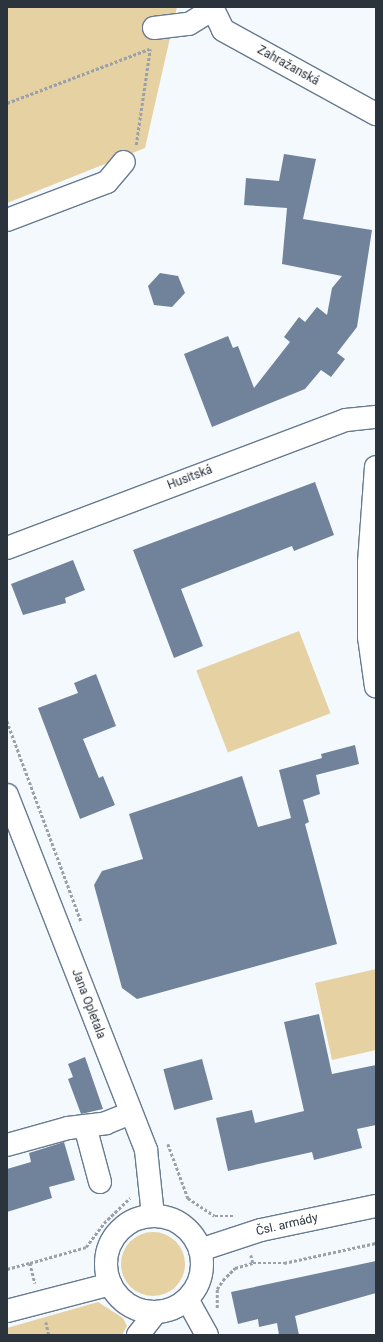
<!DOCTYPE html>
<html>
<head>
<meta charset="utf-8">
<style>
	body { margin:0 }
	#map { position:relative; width:383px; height:1342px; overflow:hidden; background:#f4f9fe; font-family:Roboto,sans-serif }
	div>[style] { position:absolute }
	.green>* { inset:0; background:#e6d1a2; transform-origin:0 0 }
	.round { border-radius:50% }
	.building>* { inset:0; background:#70839a; transform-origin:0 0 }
	.path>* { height:2.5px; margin-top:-1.25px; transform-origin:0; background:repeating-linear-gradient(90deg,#9ba1a9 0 3px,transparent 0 5px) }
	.roads { filter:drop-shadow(1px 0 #677a90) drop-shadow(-1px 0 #677a90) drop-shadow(0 1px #677a90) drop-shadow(0 -1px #677a90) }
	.minor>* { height:22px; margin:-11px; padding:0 11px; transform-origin:11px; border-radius:11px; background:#fff }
	.minor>.ring { margin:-11px; padding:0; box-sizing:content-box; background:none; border:22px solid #fff; border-radius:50% }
	span { translate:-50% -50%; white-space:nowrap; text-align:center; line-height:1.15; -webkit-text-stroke:3px #fff; paint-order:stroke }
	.street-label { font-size:12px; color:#2b333d }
	.frame { position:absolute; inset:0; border:8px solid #2b333d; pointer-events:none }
</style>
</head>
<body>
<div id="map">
	<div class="green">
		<i style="clip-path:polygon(7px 7px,177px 7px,145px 148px,7px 203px)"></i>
		<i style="left:299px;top:631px;width:88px;height:110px;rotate:69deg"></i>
		<i style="clip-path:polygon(376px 969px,376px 1050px,332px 1060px,315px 983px)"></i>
		<i class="round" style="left:121px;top:1232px;width:64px;height:64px"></i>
		<i style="clip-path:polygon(98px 1302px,123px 1318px,127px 1326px,122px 1335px,7px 1335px,7px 1328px)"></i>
	</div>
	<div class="building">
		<i style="clip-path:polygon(284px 154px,316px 159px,303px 219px,372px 230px,357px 327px,337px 353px,345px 359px,331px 377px,321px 370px,305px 389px,212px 427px,184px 354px,228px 336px,233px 348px,238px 346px,254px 388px,290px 342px,284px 337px,299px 317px,305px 322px,317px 307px,327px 315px,332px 288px,342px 276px,282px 264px,287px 208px,244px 205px,246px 178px,279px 181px)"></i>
		<i style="clip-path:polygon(160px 273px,178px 276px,185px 293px,172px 307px,154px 305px,148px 286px)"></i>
		<i style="clip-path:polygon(315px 482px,334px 535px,294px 551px,292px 546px,181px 589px,203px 646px,174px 658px,133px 550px)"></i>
		<i style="clip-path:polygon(73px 560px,85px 590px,65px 598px,66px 603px,23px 615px,11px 584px)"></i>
		<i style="clip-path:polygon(96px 674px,116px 726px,83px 739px,99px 778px,103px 776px,115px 805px,80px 819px,38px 708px,78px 693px,74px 683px)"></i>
		<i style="clip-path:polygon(355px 745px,359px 764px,316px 775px,320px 794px,303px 800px,309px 822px,305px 824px,337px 944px,137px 999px,122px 988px,94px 885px,102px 871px,143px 859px,129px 814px,242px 776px,258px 827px,291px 818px,279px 770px,322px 758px,321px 754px)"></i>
		<i style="clip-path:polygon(319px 1014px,332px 1074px,376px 1065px,376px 1125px,357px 1129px,362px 1148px,314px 1160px,312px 1152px,228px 1171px,216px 1118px,252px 1110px,255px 1123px,304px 1111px,284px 1022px)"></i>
		<i style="clip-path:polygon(85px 1057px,103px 1109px,81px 1114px,68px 1079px,73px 1077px,68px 1064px)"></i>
		<i style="left:202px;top:1059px;width:42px;height:40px;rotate:75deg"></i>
		<i style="clip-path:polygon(64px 1142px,75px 1180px,49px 1187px,52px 1198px,7px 1212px,7px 1169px,31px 1162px,29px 1153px)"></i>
		<i style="clip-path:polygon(376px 1261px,376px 1293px,295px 1316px,299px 1335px,279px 1335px,277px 1323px,259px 1327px,258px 1319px,238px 1324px,231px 1292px)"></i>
	</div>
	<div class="path">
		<i style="left:7px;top:103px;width:152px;rotate:-20.8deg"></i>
		<i style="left:136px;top:145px;width:97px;rotate:-81.7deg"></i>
		<i style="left:7px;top:721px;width:213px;rotate:69.7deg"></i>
		<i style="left:168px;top:1144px;width:58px;rotate:69.7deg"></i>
		<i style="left:188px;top:1198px;width:32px;rotate:34deg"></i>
		<i style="left:215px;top:1216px;width:18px"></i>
		<i style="left:251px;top:1255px;width:8px;rotate:76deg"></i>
		<i style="left:253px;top:1263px;width:31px"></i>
		<i style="left:284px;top:1263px;width:94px;rotate:-12.3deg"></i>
		<i style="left:30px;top:1263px;width:58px;rotate:-15.9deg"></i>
		<i style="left:86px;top:1247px;width:30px;rotate:-53deg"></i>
		<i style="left:104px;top:1223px;width:36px;rotate:-44deg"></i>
		<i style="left:7px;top:1269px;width:24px;rotate:-15deg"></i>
		<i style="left:30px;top:1263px;width:21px;rotate:76deg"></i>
		<i style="left:217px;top:1308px;width:19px;rotate:-90deg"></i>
		<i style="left:217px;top:1289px;width:11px;rotate:-56deg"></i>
		<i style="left:223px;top:1280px;width:17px;rotate:-45deg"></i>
		<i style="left:235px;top:1268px;width:19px;rotate:-16deg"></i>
		<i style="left:46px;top:1322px;width:13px;rotate:77deg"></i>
	</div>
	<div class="roads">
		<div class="minor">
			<i style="left:212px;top:7px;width:25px;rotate:64deg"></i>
			<i style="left:223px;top:30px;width:175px;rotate:28.8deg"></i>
			<i style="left:154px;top:28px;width:35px;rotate:-7deg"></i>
			<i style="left:189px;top:24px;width:28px;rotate:-32deg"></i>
			<i style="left:7px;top:220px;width:107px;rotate:-20.8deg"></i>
			<i style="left:107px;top:182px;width:26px;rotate:-50deg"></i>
			<i style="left:376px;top:467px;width:96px;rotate:94.2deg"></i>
			<i style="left:369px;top:563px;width:74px;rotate:90deg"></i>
			<i style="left:369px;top:637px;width:50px;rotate:82deg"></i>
			<i style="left:7px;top:548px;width:362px;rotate:-20.7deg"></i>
			<i style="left:346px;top:420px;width:30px;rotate:-6deg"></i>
			<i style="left:7px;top:795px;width:381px;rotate:68.6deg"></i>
			<i style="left:146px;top:1150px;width:66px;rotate:83.9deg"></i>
			<i style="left:85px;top:1126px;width:58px;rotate:75deg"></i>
			<i style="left:7px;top:1145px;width:63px;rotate:-15.6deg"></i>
			<i style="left:68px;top:1128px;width:38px;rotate:-7deg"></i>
			<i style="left:106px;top:1123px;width:27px;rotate:-22deg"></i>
			<i class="ring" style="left:106px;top:1216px;width:74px;height:74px"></i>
			<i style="left:200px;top:1250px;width:64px;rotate:-18.2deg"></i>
			<i style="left:261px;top:1230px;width:117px;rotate:-11.8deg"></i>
			<i style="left:187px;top:1299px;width:41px;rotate:60.9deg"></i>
			<i style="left:7px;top:1311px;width:107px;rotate:-14.6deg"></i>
			<i style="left:138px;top:1335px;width:29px;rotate:-52deg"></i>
		</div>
	</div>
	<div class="street-label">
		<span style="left:288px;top:66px;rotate:29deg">Zahražanská</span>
		<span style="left:190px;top:478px;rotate:-21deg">Husitská</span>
		<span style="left:88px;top:1004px;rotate:69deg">Jana Opletala</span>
		<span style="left:287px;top:1225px;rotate:-13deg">Čsl. armády</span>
	</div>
	<div class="frame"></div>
</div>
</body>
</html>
